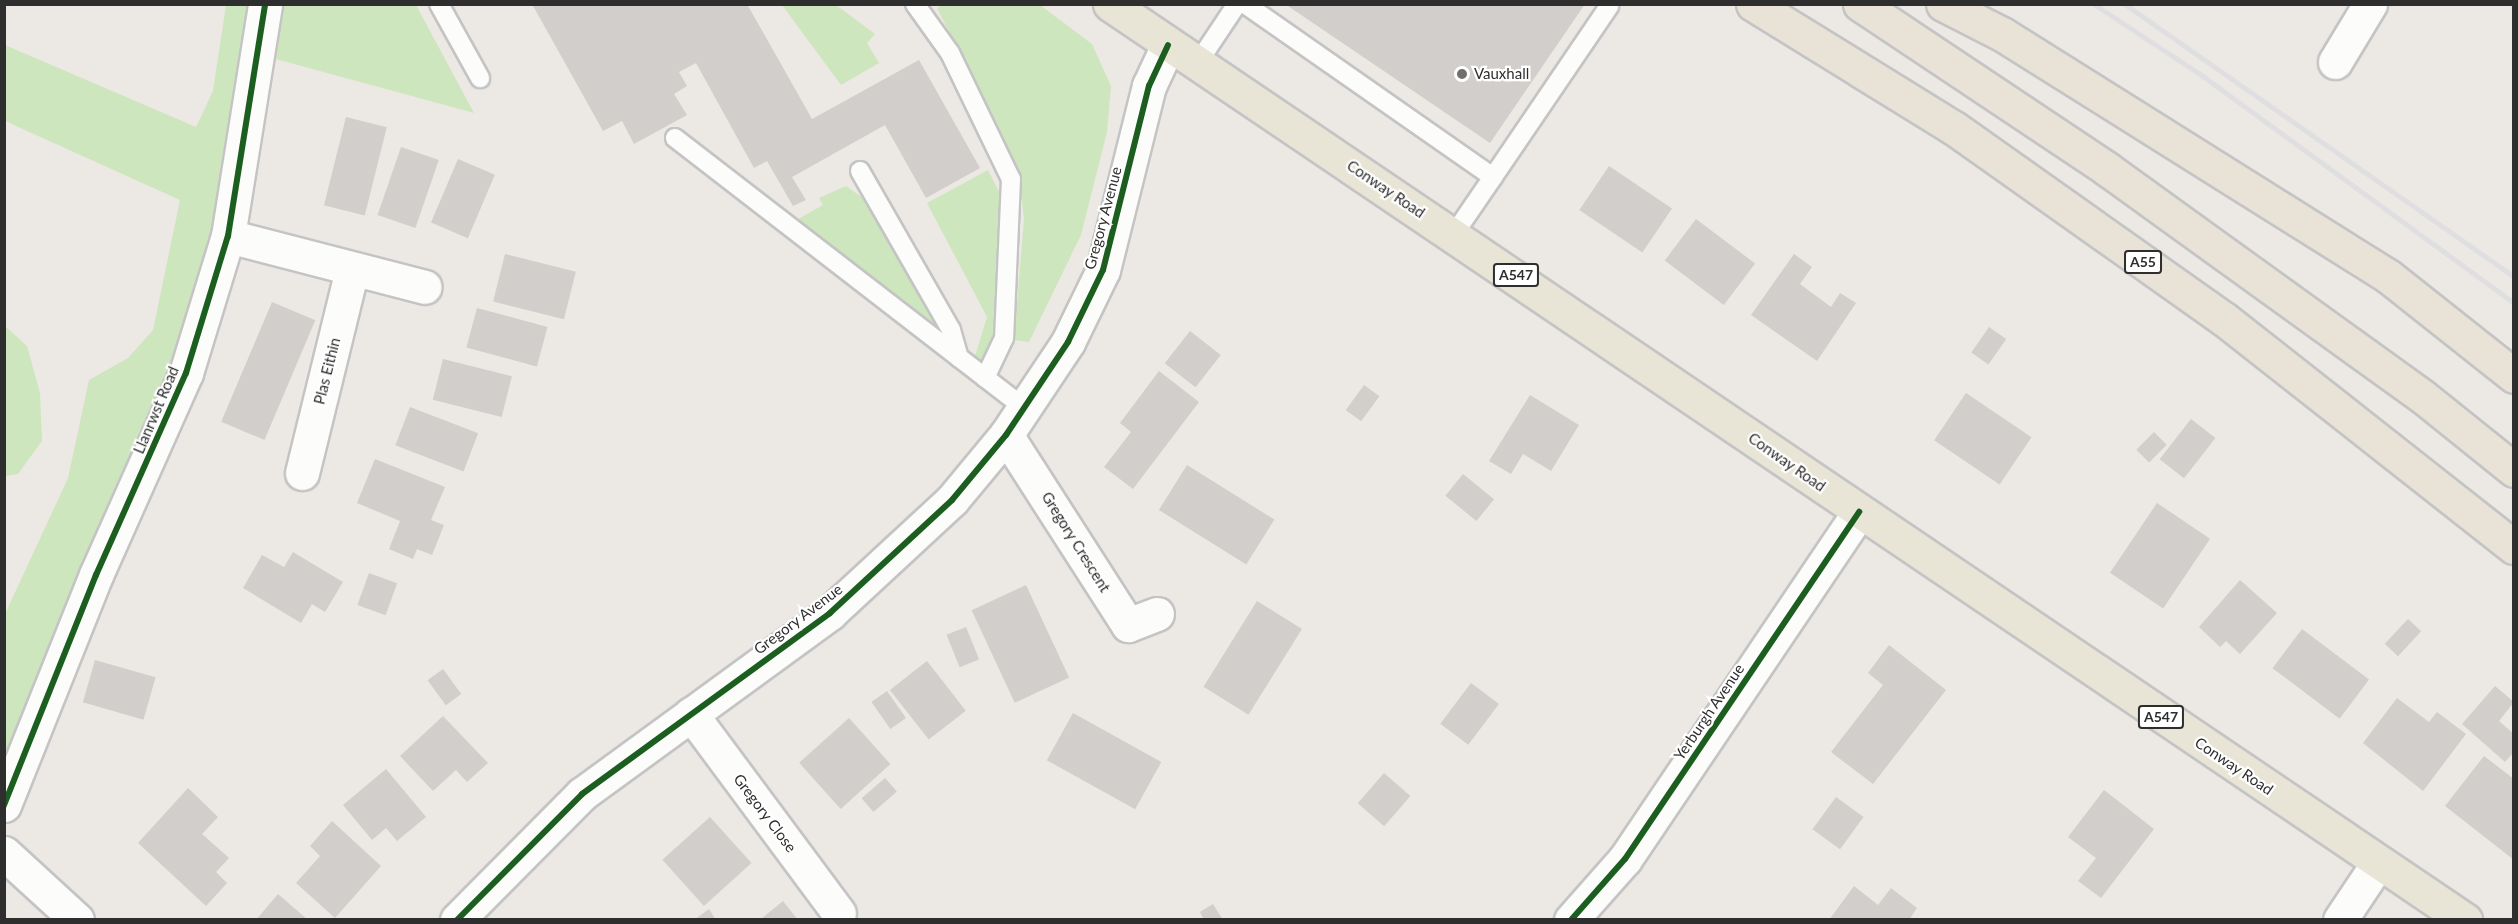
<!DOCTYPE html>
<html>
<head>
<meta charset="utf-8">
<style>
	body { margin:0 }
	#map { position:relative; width:2518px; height:924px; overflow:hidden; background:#ece8e4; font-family:Lato,sans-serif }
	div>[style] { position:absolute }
	.green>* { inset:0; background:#cee6be }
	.building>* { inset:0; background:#d1cecb; transform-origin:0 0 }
	.roads { filter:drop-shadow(2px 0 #c5c4c5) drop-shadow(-2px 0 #c5c4c5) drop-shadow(0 2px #c5c4c5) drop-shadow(0 -2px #c5c4c5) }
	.service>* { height:18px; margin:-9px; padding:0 9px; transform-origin:9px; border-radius:9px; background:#fcfcfb }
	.minor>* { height:33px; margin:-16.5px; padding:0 16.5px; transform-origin:16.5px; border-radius:16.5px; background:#fcfcfb }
	.tertiary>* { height:33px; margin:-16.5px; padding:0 16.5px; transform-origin:16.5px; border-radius:16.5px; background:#fcfcfb }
	.primary>* { height:33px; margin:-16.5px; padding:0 16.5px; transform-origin:16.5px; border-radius:16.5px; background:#e8e4d6 }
	.trunk>* { height:33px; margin:-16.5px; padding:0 16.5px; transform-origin:16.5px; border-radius:16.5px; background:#e9e2d6 }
	.rail>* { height:4.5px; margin:-2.25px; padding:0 2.25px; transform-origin:2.25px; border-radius:2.25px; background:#dfdfe1 }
	.cycleway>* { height:6px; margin:-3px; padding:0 3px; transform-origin:3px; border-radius:3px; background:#1b5e20 }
	.dots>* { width:16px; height:16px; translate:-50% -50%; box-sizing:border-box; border:3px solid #fff; border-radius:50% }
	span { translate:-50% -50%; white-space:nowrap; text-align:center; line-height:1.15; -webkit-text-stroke:4.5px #fff; paint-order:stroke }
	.shield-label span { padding:2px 4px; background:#fff; border:2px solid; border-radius:4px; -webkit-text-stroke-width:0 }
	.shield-label { font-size:14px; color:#2e2e2e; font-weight:700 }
	.poi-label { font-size:15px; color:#2e2e2e }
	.left { translate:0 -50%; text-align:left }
	.street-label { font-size:15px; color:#2e2e2e }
	.frame { position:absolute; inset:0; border:6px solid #2e2e2e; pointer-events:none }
</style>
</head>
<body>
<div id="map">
	<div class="green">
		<i style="clip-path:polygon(943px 4px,1040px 5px,1092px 44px,1111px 86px,1107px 132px,1081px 235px,1029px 342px,1014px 340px,1024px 219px,1018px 169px,937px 8px)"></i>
		<i style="clip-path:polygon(226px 5px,249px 5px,219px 200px,184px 335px,5px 776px,5px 614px,68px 478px,89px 380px,128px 358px,153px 330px,180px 200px,5px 121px,5px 45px,196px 127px,213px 91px)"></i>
		<i style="clip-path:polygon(281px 5px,416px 5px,474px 113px,272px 58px)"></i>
		<i style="clip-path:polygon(782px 5px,836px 5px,875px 34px,867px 43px,879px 63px,841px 85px)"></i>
		<i style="clip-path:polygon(988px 170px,1000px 194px,1002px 215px,993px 344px,980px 361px,975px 356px,987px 317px,927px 203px)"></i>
		<i style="clip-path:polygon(846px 186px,863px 198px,934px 322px,928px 329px,793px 222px,823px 205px,819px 198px)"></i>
		<i style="clip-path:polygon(5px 326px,27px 346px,40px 393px,42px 441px,18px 474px,5px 476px)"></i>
	</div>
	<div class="building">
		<i style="clip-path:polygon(532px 4px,747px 4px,812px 119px,919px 60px,980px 168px,926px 198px,885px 125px,792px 177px,806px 200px,793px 206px,767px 161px,754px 168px,696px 63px,679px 72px,687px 86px,674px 94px,687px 115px,634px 144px,622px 121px,603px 131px)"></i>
		<i style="clip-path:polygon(1285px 4px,1585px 4px,1490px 143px)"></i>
		<i style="left:346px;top:117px;width:42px;height:91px;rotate:14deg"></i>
		<i style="left:401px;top:147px;width:40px;height:72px;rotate:19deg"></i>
		<i style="left:458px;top:159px;width:40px;height:69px;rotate:23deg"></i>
		<i style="left:1609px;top:166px;width:76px;height:53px;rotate:34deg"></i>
		<i style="left:1696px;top:219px;width:74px;height:52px;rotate:37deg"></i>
		<i style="left:505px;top:254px;width:73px;height:49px;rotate:14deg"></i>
		<i style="clip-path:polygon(1794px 254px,1812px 267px,1800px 284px,1831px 307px,1840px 293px,1856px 303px,1817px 361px,1751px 315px)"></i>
		<i style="left:272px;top:302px;width:47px;height:130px;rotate:23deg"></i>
		<i style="left:477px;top:308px;width:73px;height:41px;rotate:15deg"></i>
		<i style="left:1989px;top:327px;width:21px;height:31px;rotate:35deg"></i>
		<i style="left:1190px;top:331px;width:39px;height:41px;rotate:38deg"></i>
		<i style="left:443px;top:359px;width:71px;height:42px;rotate:14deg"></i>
		<i style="clip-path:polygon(1159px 371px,1199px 402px,1133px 489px,1104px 467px,1131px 432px,1120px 423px)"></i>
		<i style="left:1364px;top:385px;width:19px;height:31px;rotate:36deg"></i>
		<i style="left:1966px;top:393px;width:79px;height:57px;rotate:34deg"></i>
		<i style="clip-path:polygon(1530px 395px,1579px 425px,1551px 471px,1523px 454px,1511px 474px,1489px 461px)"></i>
		<i style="left:410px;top:407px;width:73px;height:41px;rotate:21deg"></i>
		<i style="left:2191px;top:419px;width:31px;height:51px;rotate:38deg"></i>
		<i style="left:2154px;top:432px;width:18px;height:25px;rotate:45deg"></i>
		<i style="clip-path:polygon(375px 459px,445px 487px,431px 520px,444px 525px,432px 555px,417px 549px,413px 559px,389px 549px,400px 521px,357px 503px)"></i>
		<i style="left:1187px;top:465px;width:103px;height:53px;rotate:32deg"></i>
		<i style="left:1463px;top:474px;width:40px;height:28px;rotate:39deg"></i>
		<i style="left:2157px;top:503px;width:64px;height:84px;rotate:34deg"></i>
		<i style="clip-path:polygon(293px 552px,343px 582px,325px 612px,312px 604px,301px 623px,243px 588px,262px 555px,284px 567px)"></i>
		<i style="left:369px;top:573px;width:30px;height:34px;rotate:20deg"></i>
		<i style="clip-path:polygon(2240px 580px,2277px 613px,2240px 654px,2226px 641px,2220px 647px,2199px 627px)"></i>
		<i style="left:1026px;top:585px;width:102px;height:60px;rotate:65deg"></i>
		<i style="left:1257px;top:601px;width:53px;height:101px;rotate:32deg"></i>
		<i style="left:2408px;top:619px;width:18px;height:34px;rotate:43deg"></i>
		<i style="left:966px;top:627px;width:35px;height:21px;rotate:68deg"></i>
		<i style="left:2302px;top:629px;width:84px;height:49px;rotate:37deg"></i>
		<i style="clip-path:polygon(1889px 645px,1946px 690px,1873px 784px,1831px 752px,1883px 685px,1868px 673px)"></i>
		<i style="left:95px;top:660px;width:63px;height:44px;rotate:16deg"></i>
		<i style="left:927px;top:661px;width:63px;height:47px;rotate:52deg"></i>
		<i style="left:443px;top:669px;width:31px;height:19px;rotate:54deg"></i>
		<i style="left:1471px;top:683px;width:35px;height:51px;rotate:37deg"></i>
		<i style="clip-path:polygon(2495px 686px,2514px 702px,2499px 721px,2514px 734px,2514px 752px,2505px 762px,2462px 724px)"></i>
		<i style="left:887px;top:691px;width:33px;height:19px;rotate:55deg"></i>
		<i style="clip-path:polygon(2397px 698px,2429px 722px,2437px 712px,2466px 734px,2423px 791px,2363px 743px)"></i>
		<i style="left:1073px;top:713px;width:101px;height:54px;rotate:29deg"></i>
		<i style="clip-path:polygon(443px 716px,488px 763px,467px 782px,456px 770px,433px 791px,400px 756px)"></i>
		<i style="left:849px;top:718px;width:62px;height:67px;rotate:48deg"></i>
		<i style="clip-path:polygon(2484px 756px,2514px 779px,2514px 860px,2445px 806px)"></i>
		<i style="clip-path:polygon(386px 769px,426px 817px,397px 841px,386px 828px,372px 840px,343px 805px)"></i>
		<i style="left:1384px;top:773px;width:35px;height:40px;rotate:41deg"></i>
		<i style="left:885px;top:778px;width:18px;height:31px;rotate:49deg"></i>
		<i style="clip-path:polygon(188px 788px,218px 817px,202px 834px,229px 858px,216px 872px,227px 883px,206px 906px,138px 843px)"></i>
		<i style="clip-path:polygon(2104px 790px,2154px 829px,2101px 898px,2078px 881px,2096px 858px,2068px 837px)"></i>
		<i style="left:1836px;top:797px;width:34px;height:40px;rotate:36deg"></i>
		<i style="left:710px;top:817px;width:62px;height:64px;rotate:48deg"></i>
		<i style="clip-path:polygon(332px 821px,381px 866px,335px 918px,296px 883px,320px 856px,310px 846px)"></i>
		<i style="clip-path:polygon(1854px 886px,1878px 905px,1891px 888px,1917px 908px,1909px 920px,1829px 920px)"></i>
		<i style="clip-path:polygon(278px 894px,308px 920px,256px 920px)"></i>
		<i style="clip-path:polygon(783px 901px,798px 920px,760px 920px)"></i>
		<i style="clip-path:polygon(1213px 904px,1223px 920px,1204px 920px,1200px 912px)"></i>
		<i style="clip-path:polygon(709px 909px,716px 920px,694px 920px)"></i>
	</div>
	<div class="roads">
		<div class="service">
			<i style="left:439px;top:4px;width:85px;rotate:61deg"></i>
			<i style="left:915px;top:4px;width:60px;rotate:54.5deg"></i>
			<i style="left:950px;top:53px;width:140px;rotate:64.2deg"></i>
			<i style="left:1011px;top:179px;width:159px;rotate:92.5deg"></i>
			<i style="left:1004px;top:338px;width:44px;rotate:115.4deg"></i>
			<i style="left:1245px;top:4px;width:302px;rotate:34.9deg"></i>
			<i style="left:1493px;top:177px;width:69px;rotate:124.4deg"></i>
			<i style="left:1197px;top:64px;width:72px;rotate:-56.3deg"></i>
			<i style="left:675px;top:138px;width:441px;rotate:37.7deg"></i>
			<i style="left:860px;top:171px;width:183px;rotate:60.2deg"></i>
			<i style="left:951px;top:330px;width:29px;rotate:74deg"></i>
			<i style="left:1493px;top:177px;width:207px;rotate:-55.8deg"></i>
		</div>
		<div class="minor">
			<i style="left:2335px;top:62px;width:68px;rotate:-58.9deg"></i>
			<i style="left:228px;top:236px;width:203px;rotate:14.5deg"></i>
			<i style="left:1006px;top:435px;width:226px;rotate:57.3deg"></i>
			<i style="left:1128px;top:625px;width:31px;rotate:-21deg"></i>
			<i style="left:302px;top:473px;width:210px;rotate:-76.2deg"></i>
			<i style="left:691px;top:714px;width:248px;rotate:53.4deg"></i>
			<i style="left:4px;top:853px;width:99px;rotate:42.5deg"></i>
			<i style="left:457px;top:920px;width:177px;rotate:-45.2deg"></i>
			<i style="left:582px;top:794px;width:307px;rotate:-36.1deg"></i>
			<i style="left:830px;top:613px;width:166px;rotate:-42.8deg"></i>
			<i style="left:952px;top:500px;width:85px;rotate:-50.3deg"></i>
			<i style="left:1006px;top:435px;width:112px;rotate:-56.3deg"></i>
			<i style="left:1068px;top:342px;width:80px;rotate:-64.1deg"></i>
			<i style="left:1103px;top:270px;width:190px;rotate:-76deg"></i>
			<i style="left:1149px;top:86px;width:45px;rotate:-65.1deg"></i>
			<i style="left:1571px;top:920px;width:81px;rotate:-48.5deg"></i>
			<i style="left:1625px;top:859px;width:419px;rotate:-56deg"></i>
			<i style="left:2340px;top:920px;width:69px;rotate:-56.3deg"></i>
		</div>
		<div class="tertiary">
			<i style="left:4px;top:805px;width:248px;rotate:-68.2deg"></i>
			<i style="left:96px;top:575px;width:221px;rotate:-66deg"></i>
			<i style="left:186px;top:373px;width:143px;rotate:-73deg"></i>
			<i style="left:228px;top:236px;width:235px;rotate:-80.9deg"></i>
		</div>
		<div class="primary">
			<i style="left:1110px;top:4px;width:1636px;rotate:34.06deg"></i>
		</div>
		<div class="trunk">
			<i style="left:1753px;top:4px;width:236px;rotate:31.7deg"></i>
			<i style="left:1954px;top:128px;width:331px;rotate:35.3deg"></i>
			<i style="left:2224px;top:319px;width:369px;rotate:38.2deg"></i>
			<i style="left:1860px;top:4px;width:297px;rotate:33.7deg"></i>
			<i style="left:2107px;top:169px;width:388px;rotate:35.8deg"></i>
			<i style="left:2422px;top:396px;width:118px;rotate:38.8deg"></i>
			<i style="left:1943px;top:4px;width:66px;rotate:27deg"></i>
			<i style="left:2002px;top:34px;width:456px;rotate:32.1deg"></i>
			<i style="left:2388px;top:276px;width:161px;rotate:38.4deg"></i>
		</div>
	</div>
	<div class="rail">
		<i style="left:2094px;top:4px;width:131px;rotate:33.4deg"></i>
		<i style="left:2203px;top:76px;width:385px;rotate:36.1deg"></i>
		<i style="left:2125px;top:4px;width:475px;rotate:35deg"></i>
	</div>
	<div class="cycleway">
		<i style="left:4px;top:805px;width:248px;rotate:-68.2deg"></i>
		<i style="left:96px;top:575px;width:221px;rotate:-66deg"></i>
		<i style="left:186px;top:373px;width:143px;rotate:-73deg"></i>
		<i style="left:228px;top:236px;width:235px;rotate:-80.9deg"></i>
		<i style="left:457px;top:920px;width:177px;rotate:-45.2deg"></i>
		<i style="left:582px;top:794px;width:307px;rotate:-36.1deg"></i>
		<i style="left:830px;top:613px;width:166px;rotate:-42.8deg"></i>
		<i style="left:952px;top:500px;width:85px;rotate:-50.3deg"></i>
		<i style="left:1006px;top:435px;width:112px;rotate:-56.3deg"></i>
		<i style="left:1068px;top:342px;width:80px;rotate:-64.1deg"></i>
		<i style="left:1103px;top:270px;width:190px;rotate:-76deg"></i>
		<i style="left:1149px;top:86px;width:45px;rotate:-65.1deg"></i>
		<i style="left:1571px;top:920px;width:81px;rotate:-48.5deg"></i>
		<i style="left:1625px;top:859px;width:419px;rotate:-56deg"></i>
	</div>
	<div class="dots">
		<i style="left:1462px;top:74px;background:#706f6e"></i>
	</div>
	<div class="shield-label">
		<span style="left:2143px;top:262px">A55</span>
		<span style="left:1516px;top:275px">A547</span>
		<span style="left:2161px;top:717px">A547</span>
	</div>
	<div class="poi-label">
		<span class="left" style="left:1474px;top:74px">Vauxhall</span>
	</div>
	<div class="street-label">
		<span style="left:1386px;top:189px;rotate:34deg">Conway Road</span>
		<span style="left:1103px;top:218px;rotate:-75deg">Gregory Avenue</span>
		<span style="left:327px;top:371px;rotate:-76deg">Plas Eithin</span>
		<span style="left:156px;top:410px;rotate:-67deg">Llanrwst Road</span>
		<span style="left:1787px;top:462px;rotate:35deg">Conway Road</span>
		<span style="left:1076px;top:542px;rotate:58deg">Gregory Crescent</span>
		<span style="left:798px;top:619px;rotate:-37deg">Gregory Avenue</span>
		<span style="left:1709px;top:712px;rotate:-56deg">Yerburgh Avenue</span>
		<span style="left:2234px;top:766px;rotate:34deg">Conway Road</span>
		<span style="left:765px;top:813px;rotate:53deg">Gregory Close</span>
	</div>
	<div class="frame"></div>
</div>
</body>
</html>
